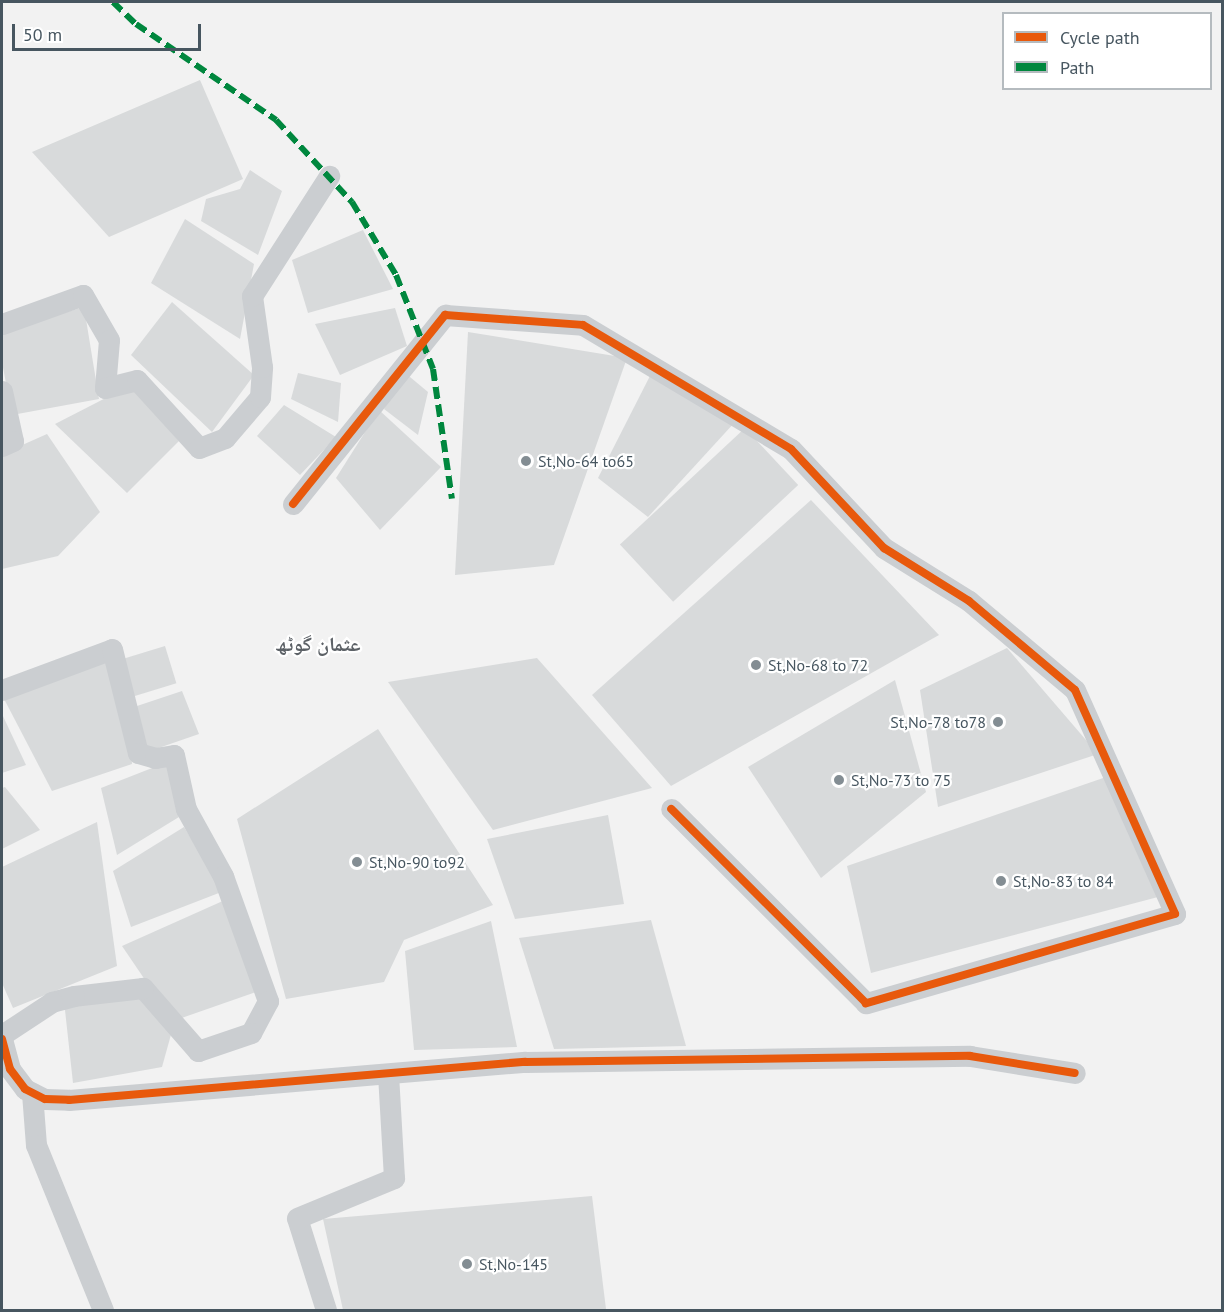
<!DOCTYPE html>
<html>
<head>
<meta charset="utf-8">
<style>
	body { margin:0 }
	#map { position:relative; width:1224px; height:1312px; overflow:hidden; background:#f2f2f2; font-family:"PT Sans","Noto Naskh Arabic",sans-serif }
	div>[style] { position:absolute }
	.building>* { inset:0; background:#d8dadb; transform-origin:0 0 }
	.minor>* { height:21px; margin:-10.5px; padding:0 10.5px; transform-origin:10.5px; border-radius:10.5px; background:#cbced1 }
	.quiet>* { height:6px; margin-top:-3px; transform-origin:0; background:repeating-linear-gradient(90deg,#00873e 0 12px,transparent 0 18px) }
	.cycleway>* { height:8px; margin:-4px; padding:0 4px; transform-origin:4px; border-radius:4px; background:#e8590c }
	.dots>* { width:16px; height:16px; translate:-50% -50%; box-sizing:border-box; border:3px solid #fff; border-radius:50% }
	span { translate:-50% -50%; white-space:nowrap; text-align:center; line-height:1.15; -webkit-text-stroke:4.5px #fff; paint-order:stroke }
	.poi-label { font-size:16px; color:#475660 }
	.left { translate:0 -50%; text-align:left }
	.right { translate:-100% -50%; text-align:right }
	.quarter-label { font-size:20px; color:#5d6267; font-weight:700 }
	.frame { position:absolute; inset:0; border:3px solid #475660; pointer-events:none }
	.legend { position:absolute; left:1002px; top:12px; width:210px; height:78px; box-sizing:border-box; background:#fff; border:2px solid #b5bbbf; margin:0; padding:8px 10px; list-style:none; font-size:18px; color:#475660 }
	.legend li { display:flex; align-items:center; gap:12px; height:30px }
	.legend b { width:30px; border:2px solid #b5bbbf }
	.scale { position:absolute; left:12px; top:24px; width:189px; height:27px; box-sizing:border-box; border:3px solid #475660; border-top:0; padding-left:8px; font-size:18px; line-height:21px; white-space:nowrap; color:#475660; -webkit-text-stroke:4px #fff; paint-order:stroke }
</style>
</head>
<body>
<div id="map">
	<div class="building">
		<i style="clip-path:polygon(200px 80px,243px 179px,109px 237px,32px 152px)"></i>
		<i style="clip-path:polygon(250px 170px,282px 191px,258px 255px,201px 221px,206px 199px,240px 189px)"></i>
		<i style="clip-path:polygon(185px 219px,254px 264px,240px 339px,151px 283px)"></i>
		<i style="clip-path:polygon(363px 230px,393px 289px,308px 313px,292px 260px)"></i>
		<i style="clip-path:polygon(172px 302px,254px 375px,212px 432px,131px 355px)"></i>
		<i style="clip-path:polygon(84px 307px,99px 399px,12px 415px,2px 362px,2px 331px)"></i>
		<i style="clip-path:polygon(395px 308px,407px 346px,340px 375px,315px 324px)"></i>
		<i style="clip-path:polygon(468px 332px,627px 358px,554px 565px,455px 575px)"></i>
		<i style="clip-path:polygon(653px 370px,735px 422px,648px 517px,598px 478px)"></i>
		<i style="clip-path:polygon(404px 372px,428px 392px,418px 435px,384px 409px)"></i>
		<i style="clip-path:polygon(298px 373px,341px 383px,338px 422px,291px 399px)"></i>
		<i style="clip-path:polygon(131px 385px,179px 441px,127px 493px,55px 424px)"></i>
		<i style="clip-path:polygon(284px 405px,336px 437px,300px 475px,257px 436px)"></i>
		<i style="clip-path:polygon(379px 410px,441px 467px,380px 530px,336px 478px)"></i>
		<i style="left:745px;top:428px;width:78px;height:171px;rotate:47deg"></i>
		<i style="clip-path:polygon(47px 434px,100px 512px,58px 556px,2px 569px,2px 454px)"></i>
		<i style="clip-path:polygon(811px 500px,939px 635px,671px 786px,592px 695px)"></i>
		<i style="left:165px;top:646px;width:39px;height:52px;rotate:73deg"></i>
		<i style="clip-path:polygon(1007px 648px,1098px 754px,938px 807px,920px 690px)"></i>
		<i style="clip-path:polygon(105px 654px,130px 727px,132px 764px,52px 791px,2px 695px)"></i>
		<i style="clip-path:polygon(537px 658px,652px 788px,493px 830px,388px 682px)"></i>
		<i style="clip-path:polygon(895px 680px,926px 792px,821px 878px,748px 767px)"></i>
		<i style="clip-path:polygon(182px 691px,199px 734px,144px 753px,134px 707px)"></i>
		<i style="clip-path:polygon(2px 714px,26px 765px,2px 773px)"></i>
		<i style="clip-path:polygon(378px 729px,493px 905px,404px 940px,384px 982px,286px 999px,237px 819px)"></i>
		<i style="clip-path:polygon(170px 761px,179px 817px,117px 855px,101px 788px)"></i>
		<i style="clip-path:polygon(1109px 776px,1158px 897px,871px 973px,847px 866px)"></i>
		<i style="clip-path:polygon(5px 787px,40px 830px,2px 849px,2px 788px)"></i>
		<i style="clip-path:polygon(608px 815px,624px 904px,515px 919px,487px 839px)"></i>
		<i style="clip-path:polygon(97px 822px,117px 966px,13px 1008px,2px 983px,2px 867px)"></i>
		<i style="clip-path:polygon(184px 827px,224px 891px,131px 927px,113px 871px)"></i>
		<i style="clip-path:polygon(225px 900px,262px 990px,173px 1021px,122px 946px)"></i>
		<i style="clip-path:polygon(651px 920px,686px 1046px,554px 1049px,519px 938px)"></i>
		<i style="clip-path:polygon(491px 921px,517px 1047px,414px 1050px,405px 951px)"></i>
		<i style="clip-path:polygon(147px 999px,172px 1031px,162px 1067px,73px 1083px,64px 1001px)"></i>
		<i style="clip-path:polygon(592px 1196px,606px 1309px,343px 1310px,323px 1219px)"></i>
	</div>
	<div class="minor">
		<i style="left:2px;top:324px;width:86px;rotate:-19.7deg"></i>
		<i style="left:83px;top:295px;width:52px;rotate:60deg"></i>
		<i style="left:109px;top:340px;width:48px;rotate:94.8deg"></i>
		<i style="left:105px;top:388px;width:33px;rotate:-14deg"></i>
		<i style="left:137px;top:380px;width:92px;rotate:47.6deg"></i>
		<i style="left:199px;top:448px;width:28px;rotate:-21deg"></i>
		<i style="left:225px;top:438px;width:54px;rotate:-49.5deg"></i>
		<i style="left:260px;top:397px;width:30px;rotate:-86deg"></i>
		<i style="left:262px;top:367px;width:72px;rotate:-98deg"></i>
		<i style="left:252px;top:296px;width:143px;rotate:-57.3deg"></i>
		<i style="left:2px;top:391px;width:51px;rotate:77.6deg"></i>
		<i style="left:13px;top:441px;width:12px;rotate:156deg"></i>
		<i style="left:293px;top:504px;width:243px;rotate:-51.2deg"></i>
		<i style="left:445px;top:315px;width:138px;rotate:4.1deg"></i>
		<i style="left:583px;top:325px;width:242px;rotate:30.8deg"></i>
		<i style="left:791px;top:449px;width:136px;rotate:46.8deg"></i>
		<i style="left:884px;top:548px;width:100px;rotate:31.9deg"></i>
		<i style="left:969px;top:601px;width:138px;rotate:40deg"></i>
		<i style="left:1075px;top:690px;width:245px;rotate:65.9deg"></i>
		<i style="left:1175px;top:914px;width:322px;rotate:163.9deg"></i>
		<i style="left:866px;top:1003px;width:275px;rotate:-135.1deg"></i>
		<i style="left:2px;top:690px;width:117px;rotate:-20.4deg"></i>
		<i style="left:112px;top:649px;width:107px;rotate:76deg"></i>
		<i style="left:138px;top:753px;width:18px;rotate:16deg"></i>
		<i style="left:155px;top:758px;width:19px;rotate:-9deg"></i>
		<i style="left:174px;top:755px;width:55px;rotate:77.5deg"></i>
		<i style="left:186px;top:809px;width:77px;rotate:61.1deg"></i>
		<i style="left:223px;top:876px;width:133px;rotate:70.2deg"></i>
		<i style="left:268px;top:1001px;width:36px;rotate:118deg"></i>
		<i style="left:251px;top:1033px;width:56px;rotate:161.2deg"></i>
		<i style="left:198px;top:1051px;width:84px;rotate:-131.1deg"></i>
		<i style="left:143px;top:988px;width:69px;rotate:173.4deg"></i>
		<i style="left:74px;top:996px;width:23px;rotate:165deg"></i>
		<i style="left:52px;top:1002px;width:60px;rotate:146.6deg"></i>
		<i style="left:2px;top:1039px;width:31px;rotate:75deg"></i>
		<i style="left:10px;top:1069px;width:25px;rotate:53deg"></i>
		<i style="left:25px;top:1089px;width:22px;rotate:27deg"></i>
		<i style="left:45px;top:1099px;width:24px;rotate:2deg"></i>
		<i style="left:69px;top:1100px;width:458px;rotate:-4.8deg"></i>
		<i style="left:525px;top:1062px;width:445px;rotate:-0.8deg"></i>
		<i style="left:970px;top:1056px;width:106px;rotate:9.2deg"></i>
		<i style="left:32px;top:1093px;width:52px;rotate:85.6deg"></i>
		<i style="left:36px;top:1145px;width:178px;rotate:67.9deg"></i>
		<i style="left:326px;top:1310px;width:96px;rotate:-107.5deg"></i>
		<i style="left:297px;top:1218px;width:105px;rotate:-22.4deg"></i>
		<i style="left:394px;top:1178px;width:104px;rotate:-93.3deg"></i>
	</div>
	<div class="quiet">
		<i style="left:113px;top:2px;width:32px;rotate:44deg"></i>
		<i style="left:136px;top:24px;width:170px;rotate:34.4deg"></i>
		<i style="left:276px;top:120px;width:112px;rotate:47.2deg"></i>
		<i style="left:352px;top:202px;width:85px;rotate:58.9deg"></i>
		<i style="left:396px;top:275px;width:101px;rotate:68.5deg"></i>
		<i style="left:433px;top:369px;width:131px;rotate:81.7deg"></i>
	</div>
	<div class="cycleway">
		<i style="left:293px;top:504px;width:243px;rotate:-51.2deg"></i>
		<i style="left:445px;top:315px;width:138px;rotate:4.1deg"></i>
		<i style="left:583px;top:325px;width:242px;rotate:30.8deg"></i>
		<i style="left:791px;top:449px;width:136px;rotate:46.8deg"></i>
		<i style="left:884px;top:548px;width:100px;rotate:31.9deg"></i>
		<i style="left:969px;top:601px;width:138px;rotate:40deg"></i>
		<i style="left:1075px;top:690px;width:245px;rotate:65.9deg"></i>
		<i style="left:1175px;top:914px;width:322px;rotate:163.9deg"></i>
		<i style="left:866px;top:1003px;width:275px;rotate:-135.1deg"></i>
		<i style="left:2px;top:1039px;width:31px;rotate:75deg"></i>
		<i style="left:10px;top:1069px;width:25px;rotate:53deg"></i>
		<i style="left:25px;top:1089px;width:22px;rotate:27deg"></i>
		<i style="left:45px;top:1099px;width:24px;rotate:2deg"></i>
		<i style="left:69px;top:1100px;width:458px;rotate:-4.8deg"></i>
		<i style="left:525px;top:1062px;width:445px;rotate:-0.8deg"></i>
		<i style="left:970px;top:1056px;width:106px;rotate:9.2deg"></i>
	</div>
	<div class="dots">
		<i style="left:526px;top:461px;background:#838d93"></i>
		<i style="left:756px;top:665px;background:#838d93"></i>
		<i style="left:998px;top:722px;background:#838d93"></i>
		<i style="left:839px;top:780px;background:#838d93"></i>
		<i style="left:357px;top:862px;background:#838d93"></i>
		<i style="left:1001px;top:881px;background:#838d93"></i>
		<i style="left:467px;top:1264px;background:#838d93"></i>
	</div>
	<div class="poi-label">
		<span class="left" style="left:538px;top:461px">St,No-64 to65</span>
		<span class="left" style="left:768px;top:665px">St,No-68 to 72</span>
		<span class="right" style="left:986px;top:722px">St,No-78 to78</span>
		<span class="left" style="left:851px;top:780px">St,No-73 to 75</span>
		<span class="left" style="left:369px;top:862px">St,No-90 to92</span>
		<span class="left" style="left:1013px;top:881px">St,No-83 to 84</span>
		<span class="left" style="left:479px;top:1264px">St,No-145</span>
	</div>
	<div class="quarter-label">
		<span style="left:318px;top:644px">عثمان گوٹھ</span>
	</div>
	<div class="frame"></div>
	<ul class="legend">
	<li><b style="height:8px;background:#e8590c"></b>Cycle path</li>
	<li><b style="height:8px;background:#00873e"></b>Path</li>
	</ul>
	<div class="scale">50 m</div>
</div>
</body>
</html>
